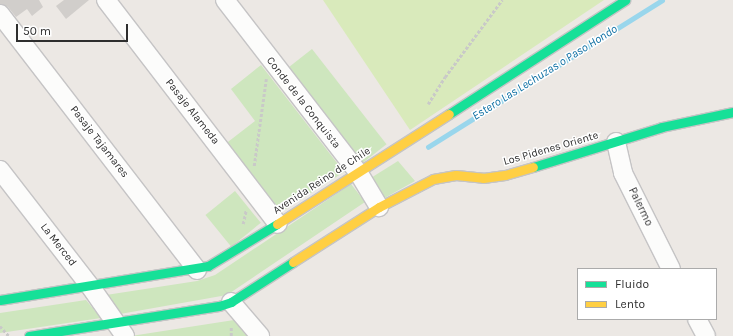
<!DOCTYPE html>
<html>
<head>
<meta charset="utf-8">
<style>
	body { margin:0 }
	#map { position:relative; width:733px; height:336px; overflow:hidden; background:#ece8e4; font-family:Karla,sans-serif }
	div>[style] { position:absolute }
	.green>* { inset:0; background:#cee6be; transform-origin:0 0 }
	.pitch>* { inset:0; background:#d9eabb }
	.stream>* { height:4.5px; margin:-2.25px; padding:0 2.25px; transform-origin:2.25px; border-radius:2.25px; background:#99d6ec }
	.building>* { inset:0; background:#d1cecb }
	.path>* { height:2.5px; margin-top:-1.25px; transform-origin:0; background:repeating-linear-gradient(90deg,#c9c9c8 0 3px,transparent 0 5px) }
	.roads { filter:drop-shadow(1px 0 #c5c4c5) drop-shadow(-1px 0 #c5c4c5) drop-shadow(0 1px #c5c4c5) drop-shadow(0 -1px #c5c4c5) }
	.street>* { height:18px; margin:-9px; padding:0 9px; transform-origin:9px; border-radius:9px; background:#fcfcfb }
	.fast>* { height:9px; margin:-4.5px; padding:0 4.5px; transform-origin:4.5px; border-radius:4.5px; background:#16e098 }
	.slow>* { height:9px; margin:-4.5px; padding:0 4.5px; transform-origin:4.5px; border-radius:4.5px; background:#ffcf43 }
	span { translate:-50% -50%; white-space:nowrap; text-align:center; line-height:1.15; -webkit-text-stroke:3px #fff; paint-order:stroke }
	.street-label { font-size:11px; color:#2e2e2e }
	.water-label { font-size:12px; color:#0d6fa3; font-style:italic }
	.legend { position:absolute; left:577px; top:268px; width:140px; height:52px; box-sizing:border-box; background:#fff; border:1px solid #ababab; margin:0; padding:5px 7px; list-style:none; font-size:12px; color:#2e2e2e }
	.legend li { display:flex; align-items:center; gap:8px; height:20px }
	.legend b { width:20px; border:1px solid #ababab }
	.scale { position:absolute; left:16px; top:24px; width:112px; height:18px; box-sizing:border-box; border:2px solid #2e2e2e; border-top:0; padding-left:5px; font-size:12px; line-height:14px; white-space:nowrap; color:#2e2e2e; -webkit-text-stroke:3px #fff; paint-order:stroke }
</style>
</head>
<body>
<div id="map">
	<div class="green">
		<i style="left:312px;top:49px;width:121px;height:36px;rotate:52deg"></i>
		<i style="clip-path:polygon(261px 65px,344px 172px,278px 214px,224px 145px,255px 121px,231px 89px)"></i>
		<i style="clip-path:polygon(398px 161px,415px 181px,381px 200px,366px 181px)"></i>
		<i style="clip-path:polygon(351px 184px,365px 202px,227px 295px,120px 314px,106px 295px,197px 281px,215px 275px)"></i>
		<i style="left:235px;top:191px;width:41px;height:38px;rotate:51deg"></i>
		<i style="clip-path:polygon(86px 300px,101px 318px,0 333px,0 313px)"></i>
		<i style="clip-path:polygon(234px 320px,247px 336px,131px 336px)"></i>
	</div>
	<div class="pitch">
		<i style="clip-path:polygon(323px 0,604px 0,410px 130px)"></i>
	</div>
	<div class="stream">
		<i style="left:428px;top:147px;width:276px;rotate:-32.1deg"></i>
	</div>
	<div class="building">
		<i style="clip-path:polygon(0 0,39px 0,43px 7px,32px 16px,27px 9px,16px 17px,8px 7px,0 4px)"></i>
		<i style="clip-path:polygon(64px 0,89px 0,66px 19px,56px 6px)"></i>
	</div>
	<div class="path">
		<i style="left:428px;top:104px;width:32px;rotate:-58deg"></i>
		<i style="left:445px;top:77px;width:96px;rotate:-53.5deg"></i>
		<i style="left:254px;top:166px;width:88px;rotate:-82.1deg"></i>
		<i style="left:243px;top:224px;width:14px;rotate:-78deg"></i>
		<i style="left:0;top:326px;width:13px;rotate:48deg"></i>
		<i style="left:231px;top:336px;width:9px;rotate:-90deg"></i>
	</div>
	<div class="roads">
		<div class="street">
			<i style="left:106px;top:0;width:282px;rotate:52.5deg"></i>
			<i style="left:225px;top:0;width:217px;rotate:52.3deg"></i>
			<i style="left:358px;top:172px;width:41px;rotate:59deg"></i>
			<i style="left:0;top:14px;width:323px;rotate:52.4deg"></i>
			<i style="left:616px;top:142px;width:32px;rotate:77deg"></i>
			<i style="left:623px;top:173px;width:107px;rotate:63.4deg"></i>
			<i style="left:0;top:170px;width:147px;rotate:52.2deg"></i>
			<i style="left:90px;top:286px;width:61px;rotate:55deg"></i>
			<i style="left:231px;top:302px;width:45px;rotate:49.5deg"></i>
			<i style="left:697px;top:319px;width:19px;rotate:62deg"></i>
		</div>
		<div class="fast">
			<i style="left:449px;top:114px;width:210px;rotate:-32.9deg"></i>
			<i style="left:533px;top:167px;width:135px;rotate:-17.2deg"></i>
			<i style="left:662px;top:127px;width:73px;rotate:-11.9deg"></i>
			<i style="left:0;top:300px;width:211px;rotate:-9.3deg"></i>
			<i style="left:208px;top:266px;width:81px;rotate:-31.3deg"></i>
			<i style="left:29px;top:336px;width:192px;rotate:-9deg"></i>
			<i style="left:219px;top:306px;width:13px;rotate:-18deg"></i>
			<i style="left:231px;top:302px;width:74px;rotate:-32.8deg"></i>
		</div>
		<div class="slow">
			<i style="left:277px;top:224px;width:204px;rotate:-32.6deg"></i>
			<i style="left:293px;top:262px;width:102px;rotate:-32.6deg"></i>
			<i style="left:379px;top:207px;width:61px;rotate:-27.4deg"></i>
			<i style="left:433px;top:179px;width:23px;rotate:-10deg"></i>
			<i style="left:456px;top:175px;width:27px;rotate:6deg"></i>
			<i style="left:483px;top:178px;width:22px;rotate:-8deg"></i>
			<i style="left:505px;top:175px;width:29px;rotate:-16deg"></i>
		</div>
	</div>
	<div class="street-label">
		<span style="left:303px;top:103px;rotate:52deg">Conde de la Conquista</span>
		<span style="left:192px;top:112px;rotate:52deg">Pasaje Alameda</span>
		<span style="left:99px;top:142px;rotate:52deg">Pasaje Tajamares</span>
		<span style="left:551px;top:149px;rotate:-16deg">Los Pidenes Oriente</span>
		<span style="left:322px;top:181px;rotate:-33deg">Avenida Reino de Chile</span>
		<span style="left:640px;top:207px;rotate:64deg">Palermo</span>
		<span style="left:58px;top:245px;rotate:52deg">La Merced</span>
	</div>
	<div class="water-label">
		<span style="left:545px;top:73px;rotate:-32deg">Estero Las Lechuzas o Paso Hondo</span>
	</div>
	<ul class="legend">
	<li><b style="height:5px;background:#16e098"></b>Fluido</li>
	<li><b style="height:5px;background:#ffcf43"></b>Lento</li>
	</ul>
	<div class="scale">50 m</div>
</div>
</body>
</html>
